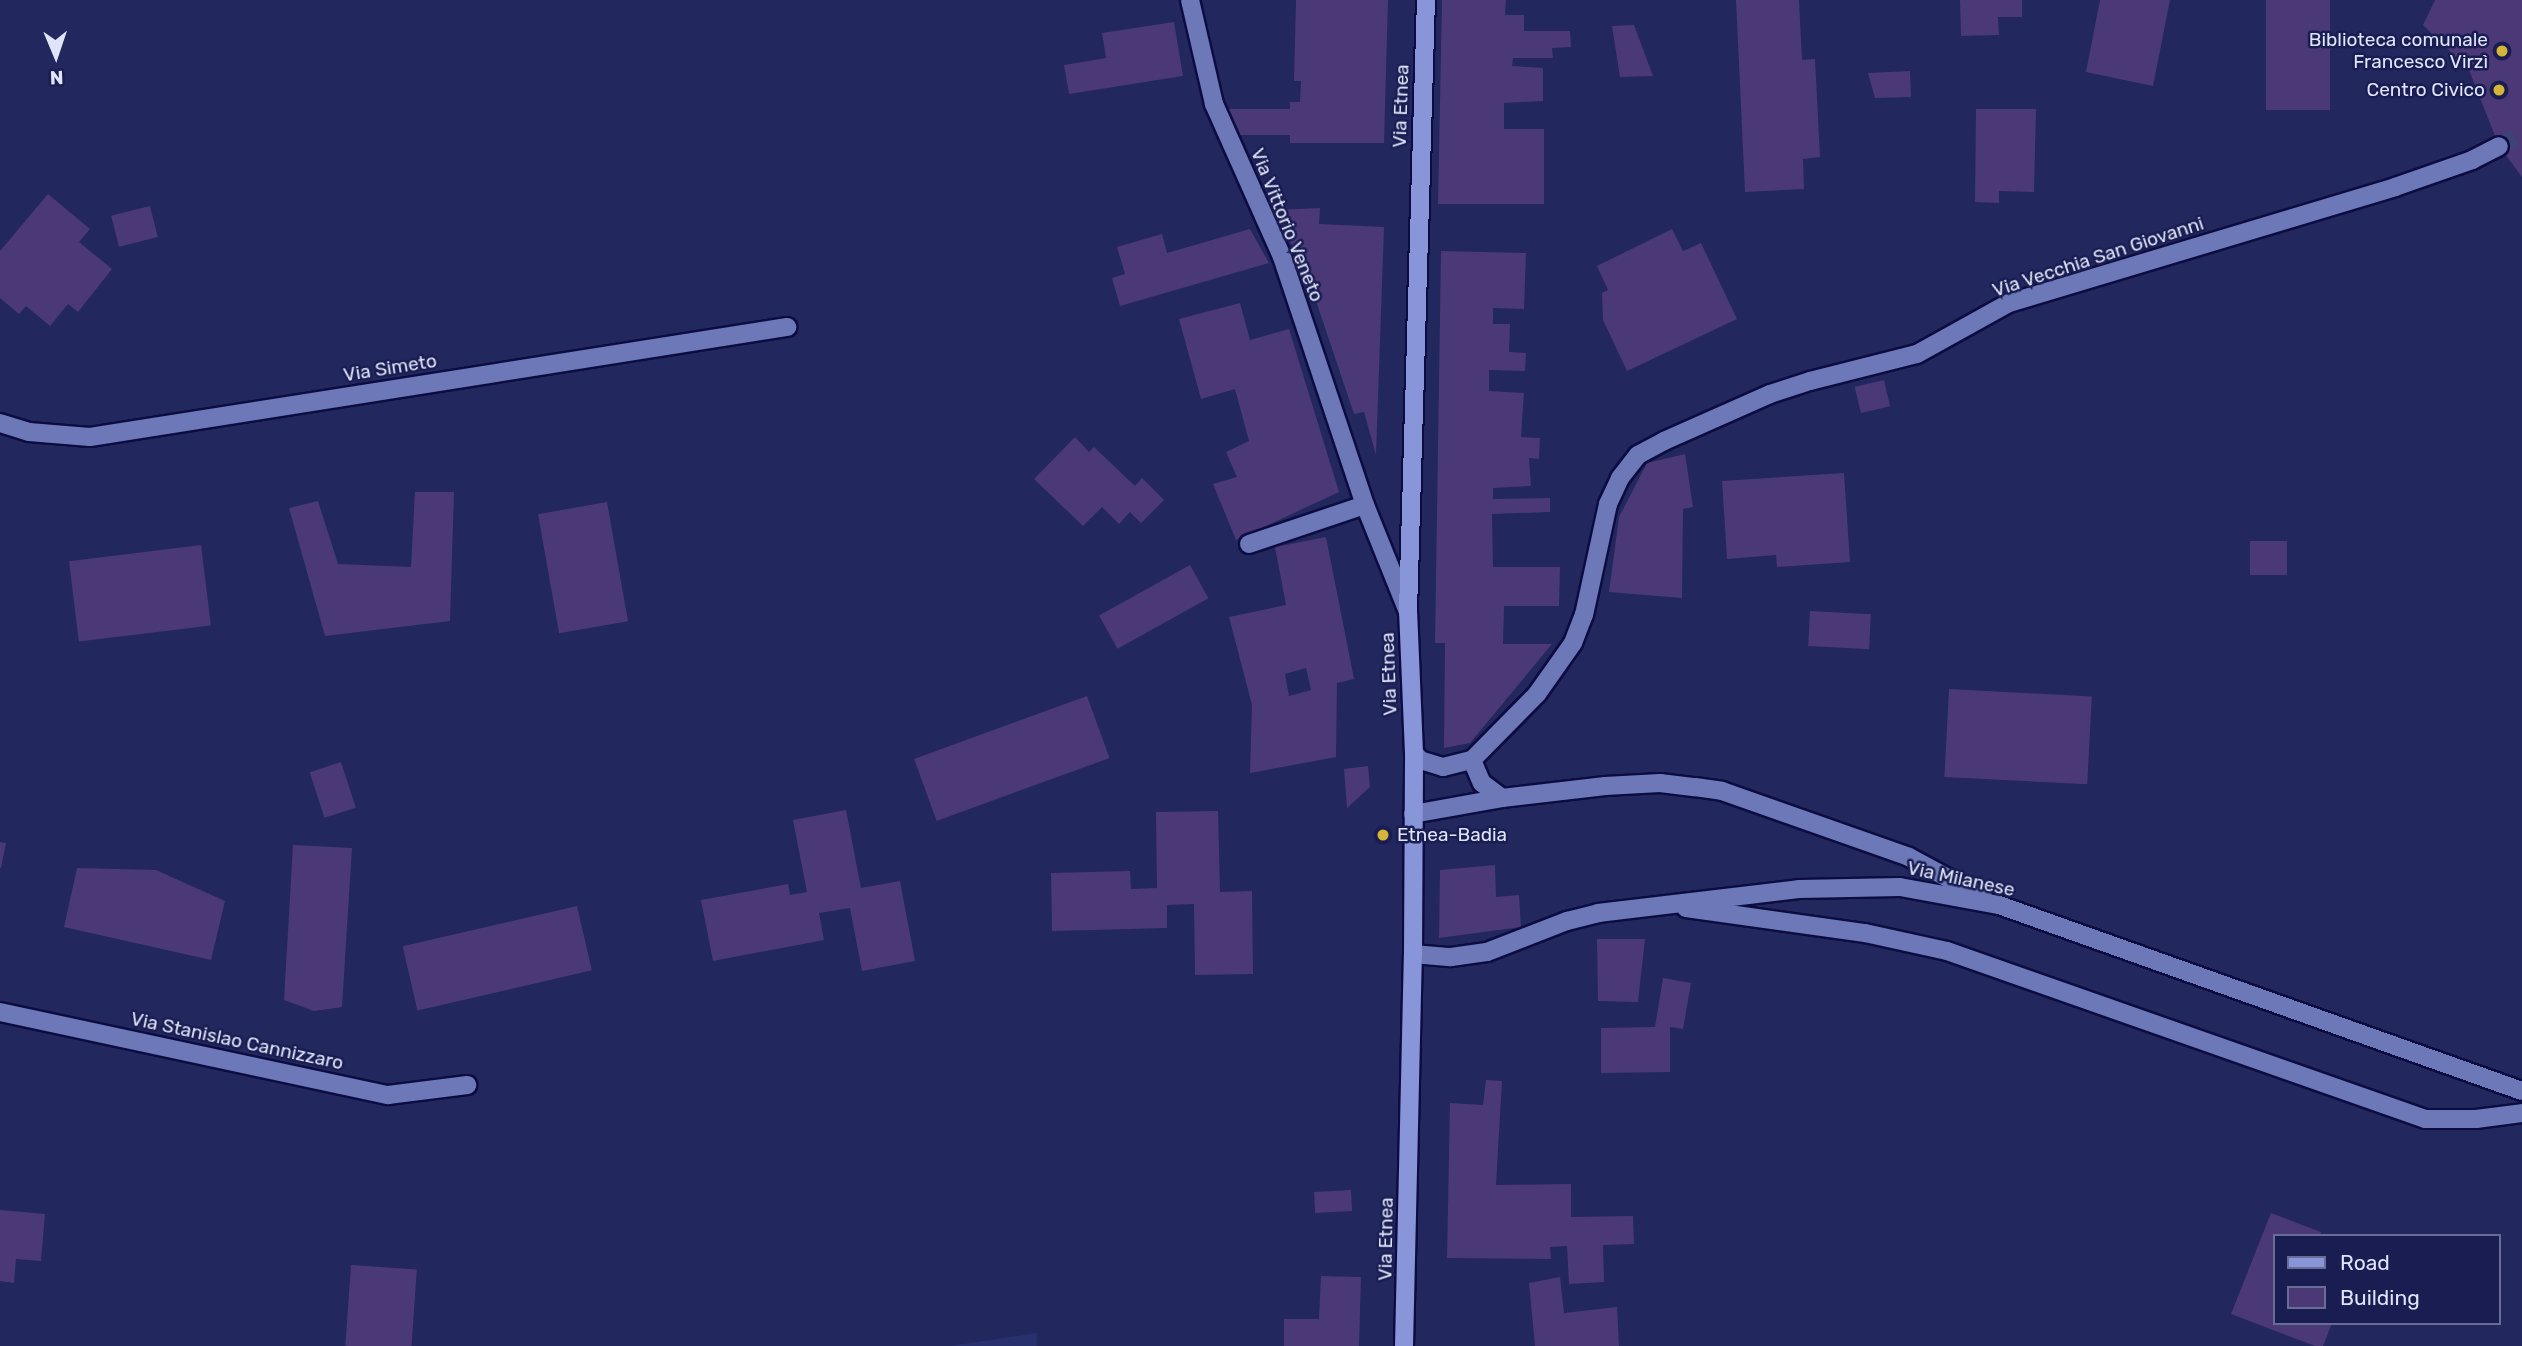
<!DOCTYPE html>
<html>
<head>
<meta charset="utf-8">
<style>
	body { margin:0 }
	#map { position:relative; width:2522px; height:1346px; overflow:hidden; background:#22275e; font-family:Rubik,sans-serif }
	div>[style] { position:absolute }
	.built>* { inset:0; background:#29306e }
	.building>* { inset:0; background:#4b3877; transform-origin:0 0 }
	.minor-tunnel>* { height:18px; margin-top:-9px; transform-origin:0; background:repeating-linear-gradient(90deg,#3e4375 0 18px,transparent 0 27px) }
	.roads { filter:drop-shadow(2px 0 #0d0c41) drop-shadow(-2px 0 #0d0c41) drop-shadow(0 2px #0d0c41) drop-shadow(0 -2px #0d0c41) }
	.minor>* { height:18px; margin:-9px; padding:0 9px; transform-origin:9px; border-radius:9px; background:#6c78b7 }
	.major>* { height:18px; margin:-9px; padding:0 9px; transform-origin:9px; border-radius:9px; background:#8895d8 }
	.dots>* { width:19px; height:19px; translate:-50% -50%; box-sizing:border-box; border:4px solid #191d52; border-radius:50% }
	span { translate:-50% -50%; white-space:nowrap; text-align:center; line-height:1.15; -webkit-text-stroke:5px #191d52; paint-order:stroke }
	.poi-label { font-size:19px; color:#dfe4f9 }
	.right { translate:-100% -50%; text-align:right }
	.left { translate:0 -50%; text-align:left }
	.street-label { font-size:19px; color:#dfe4f9 }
	.legend { position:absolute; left:2273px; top:1234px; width:228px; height:91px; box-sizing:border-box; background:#191d52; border:2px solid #686d95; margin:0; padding:9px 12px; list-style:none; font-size:21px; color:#dfe4f9 }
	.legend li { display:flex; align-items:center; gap:14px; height:35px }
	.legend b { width:35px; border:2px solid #686d95 }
	.north { position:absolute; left:21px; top:21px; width:70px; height:70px; -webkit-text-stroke:5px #191d52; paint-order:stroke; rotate:178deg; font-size:19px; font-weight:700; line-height:28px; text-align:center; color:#dfe4f9 }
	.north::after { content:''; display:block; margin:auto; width:24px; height:32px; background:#dfe4f9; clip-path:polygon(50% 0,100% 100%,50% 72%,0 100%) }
</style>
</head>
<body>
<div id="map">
	<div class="built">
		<i style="clip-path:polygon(1037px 1333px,1037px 1346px,950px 1346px)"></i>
	</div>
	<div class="building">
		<i style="clip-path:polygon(1296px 0,1388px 0,1384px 143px,1290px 143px,1290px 135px,1240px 135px,1228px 109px,1290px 109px,1290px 102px,1300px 102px,1301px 81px,1294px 81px)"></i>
		<i style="clip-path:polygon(1442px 0,1506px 0,1505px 15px,1524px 15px,1524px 31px,1570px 31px,1571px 47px,1552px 48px,1553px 58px,1513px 58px,1512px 66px,1543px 68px,1543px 101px,1504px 103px,1504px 129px,1544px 129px,1544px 204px,1438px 204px)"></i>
		<i style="clip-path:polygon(1736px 0,1799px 0,1802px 60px,1815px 59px,1820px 157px,1803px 159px,1804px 189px,1745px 192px)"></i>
		<i style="clip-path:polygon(1960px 0,2022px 0,2022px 17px,1998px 17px,1999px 35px,1961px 36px)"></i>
		<i style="clip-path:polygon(2100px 0,2170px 0,2153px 86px,2086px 72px)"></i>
		<i style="left:2266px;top:0;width:64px;height:110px"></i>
		<i style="clip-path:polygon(2435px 0,2522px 0,2522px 177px,2499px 146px,2469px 70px,2423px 25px)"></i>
		<i style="clip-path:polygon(1174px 22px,1183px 76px,1069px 94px,1064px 65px,1106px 58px,1102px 33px)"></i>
		<i style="clip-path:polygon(1634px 25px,1653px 76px,1620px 77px,1612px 26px)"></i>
		<i style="clip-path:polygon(1910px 71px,1911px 97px,1875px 98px,1868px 73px)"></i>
		<i style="clip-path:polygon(1976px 109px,2036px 109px,2034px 192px,1999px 191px,1999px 203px,1975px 202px)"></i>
		<i style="clip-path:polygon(48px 194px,90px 229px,79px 242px,112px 269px,78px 312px,68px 304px,50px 326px,26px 306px,19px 314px,0 298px,0 251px)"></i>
		<i style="left:150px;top:206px;width:32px;height:40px;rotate:76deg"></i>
		<i style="clip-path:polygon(1320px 208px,1319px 224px,1384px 227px,1376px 455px,1364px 412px,1354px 414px,1311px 286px,1275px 210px)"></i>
		<i style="clip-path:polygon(1250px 229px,1269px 263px,1120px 306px,1112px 278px,1125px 274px,1117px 247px,1162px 234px,1167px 253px)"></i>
		<i style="clip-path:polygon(1672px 229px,1683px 251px,1701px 243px,1737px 319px,1627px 371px,1603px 320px,1602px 293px,1608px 290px,1597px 266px)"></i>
		<i style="clip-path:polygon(1441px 251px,1526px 253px,1524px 309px,1493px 308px,1493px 324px,1510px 324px,1509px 352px,1526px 353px,1525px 371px,1489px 370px,1489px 391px,1524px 393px,1521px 437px,1540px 438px,1539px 459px,1529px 458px,1531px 486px,1493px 488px,1493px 499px,1550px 498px,1550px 512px,1492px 514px,1493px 567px,1560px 567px,1559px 606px,1504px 606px,1503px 644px,1552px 644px,1470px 743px,1444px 748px,1445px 643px,1435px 643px)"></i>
		<i style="clip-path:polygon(1240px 303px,1250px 340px,1289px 329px,1339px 492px,1236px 540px,1213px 484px,1237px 477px,1226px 452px,1249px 441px,1235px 389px,1201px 399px,1179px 319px)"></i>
		<i style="left:1884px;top:380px;width:27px;height:30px;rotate:77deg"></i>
		<i style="clip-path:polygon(1075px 437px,1089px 452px,1094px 447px,1135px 486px,1142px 478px,1164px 500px,1141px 523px,1130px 512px,1119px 524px,1102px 507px,1083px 526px,1034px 479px)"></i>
		<i style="clip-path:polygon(1685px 454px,1693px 507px,1683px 509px,1682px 598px,1609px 592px,1619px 517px,1647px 463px)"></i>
		<i style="clip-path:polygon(1844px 473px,1850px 562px,1777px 567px,1776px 555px,1727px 559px,1722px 481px)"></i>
		<i style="clip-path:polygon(415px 492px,454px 492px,450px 621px,325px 636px,289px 508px,318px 501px,338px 564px,411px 567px)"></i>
		<i style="left:607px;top:502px;width:121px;height:70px;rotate:80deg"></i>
		<i style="clip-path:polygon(evenodd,1326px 537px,1354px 679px,1337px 683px,1336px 757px,1250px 773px,1252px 705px,1229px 617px,1286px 605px,1275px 547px,1326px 537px,1306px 668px,1311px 690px,1289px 696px,1285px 674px,1306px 668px)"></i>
		<i style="left:2250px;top:541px;width:37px;height:34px"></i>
		<i style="left:201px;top:545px;width:81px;height:133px;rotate:83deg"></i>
		<i style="left:1190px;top:565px;width:38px;height:104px;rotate:61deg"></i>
		<i style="left:1810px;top:611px;width:61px;height:35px;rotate:3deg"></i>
		<i style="left:1949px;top:689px;width:143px;height:88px;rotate:3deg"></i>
		<i style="left:1087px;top:696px;width:66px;height:184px;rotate:70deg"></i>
		<i style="left:341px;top:762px;width:48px;height:33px;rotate:72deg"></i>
		<i style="clip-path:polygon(1368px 766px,1370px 787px,1347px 808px,1344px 769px)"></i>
		<i style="clip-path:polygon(846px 810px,861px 888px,900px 881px,915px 961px,862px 971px,850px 908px,819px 913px,824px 940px,713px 961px,701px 900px,788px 884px,790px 895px,807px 892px,793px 820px)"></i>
		<i style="clip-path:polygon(1218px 811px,1220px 892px,1252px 891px,1253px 974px,1195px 975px,1194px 904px,1167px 905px,1167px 928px,1052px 931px,1051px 873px,1130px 871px,1131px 889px,1157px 888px,1156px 812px)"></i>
		<i style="clip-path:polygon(0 842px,6px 843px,1px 868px,0 868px)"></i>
		<i style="clip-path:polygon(293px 845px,352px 848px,342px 1007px,314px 1011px,284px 1000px)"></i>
		<i style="clip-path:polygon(1495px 865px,1496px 897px,1519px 895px,1521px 927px,1439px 938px,1440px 870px)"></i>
		<i style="clip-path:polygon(77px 868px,156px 870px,225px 901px,211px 960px,64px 927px)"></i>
		<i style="left:577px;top:906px;width:66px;height:179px;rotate:77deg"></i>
		<i style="clip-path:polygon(1597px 939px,1645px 939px,1638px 1002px,1598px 1001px)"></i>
		<i style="clip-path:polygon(1663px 978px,1691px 983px,1683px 1029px,1670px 1027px,1670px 1072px,1601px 1073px,1601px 1028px,1655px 1027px)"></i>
		<i style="clip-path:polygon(1486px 1080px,1502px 1081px,1496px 1185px,1571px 1184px,1571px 1217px,1633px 1216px,1634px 1244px,1603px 1245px,1604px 1282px,1569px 1284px,1567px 1246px,1550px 1247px,1551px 1259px,1447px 1258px,1450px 1103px,1483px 1105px)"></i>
		<i style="left:1351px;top:1190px;width:21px;height:37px;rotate:87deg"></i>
		<i style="clip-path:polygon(0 1210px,45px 1214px,41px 1261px,16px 1259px,14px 1283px,0 1281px)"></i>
		<i style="clip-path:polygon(2271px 1213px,2321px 1232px,2320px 1236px,2275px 1236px,2275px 1323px,2332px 1323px,2323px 1346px,2315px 1346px,2231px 1314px)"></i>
		<i style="left:351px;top:1265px;width:66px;height:81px;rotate:4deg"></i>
		<i style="clip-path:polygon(1321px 1276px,1361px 1277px,1359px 1346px,1284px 1346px,1284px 1319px,1319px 1319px)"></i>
		<i style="clip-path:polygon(1560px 1277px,1564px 1313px,1617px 1307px,1619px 1346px,1535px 1346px,1529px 1283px)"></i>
	</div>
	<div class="minor-tunnel">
		<i style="left:2499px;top:146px;width:25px;rotate:-26deg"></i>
	</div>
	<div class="roads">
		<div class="minor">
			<i style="left:1190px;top:0;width:107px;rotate:77deg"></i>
			<i style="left:1214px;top:104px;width:167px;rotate:66deg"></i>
			<i style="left:1282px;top:257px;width:262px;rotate:71.5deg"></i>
			<i style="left:1365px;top:505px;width:115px;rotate:68.1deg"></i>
			<i style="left:0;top:423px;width:30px;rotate:17deg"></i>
			<i style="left:29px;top:432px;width:61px;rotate:4.7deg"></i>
			<i style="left:90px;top:437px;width:706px;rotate:-8.97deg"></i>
			<i style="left:1249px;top:544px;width:122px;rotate:-18.6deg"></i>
			<i style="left:1414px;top:753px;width:9px;rotate:49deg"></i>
			<i style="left:1420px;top:760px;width:24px;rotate:17deg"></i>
			<i style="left:1443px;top:767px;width:30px;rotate:-14deg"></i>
			<i style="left:1472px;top:760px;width:93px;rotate:-45.4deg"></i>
			<i style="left:1537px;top:694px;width:62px;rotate:-54.8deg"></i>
			<i style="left:1573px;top:643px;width:30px;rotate:-69deg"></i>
			<i style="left:1584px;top:615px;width:114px;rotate:-77.8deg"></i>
			<i style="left:1608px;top:504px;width:29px;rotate:-65deg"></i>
			<i style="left:1620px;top:478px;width:29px;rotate:-52deg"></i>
			<i style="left:1638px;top:455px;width:30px;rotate:-28deg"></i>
			<i style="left:1664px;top:441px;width:116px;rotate:-23.9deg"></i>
			<i style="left:1770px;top:394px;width:42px;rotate:-18deg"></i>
			<i style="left:1810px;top:381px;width:110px;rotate:-14.2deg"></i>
			<i style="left:1917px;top:354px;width:105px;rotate:-29deg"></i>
			<i style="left:2009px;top:303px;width:403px;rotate:-16.7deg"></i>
			<i style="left:2395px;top:187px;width:82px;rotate:-19.3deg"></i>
			<i style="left:2472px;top:160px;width:30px;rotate:-27deg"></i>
			<i style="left:1472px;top:760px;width:25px;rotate:67deg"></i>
			<i style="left:1482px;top:783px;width:25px;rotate:37deg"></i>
			<i style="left:1413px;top:814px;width:90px;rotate:-10.2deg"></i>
			<i style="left:1502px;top:798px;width:104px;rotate:-6.6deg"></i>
			<i style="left:1605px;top:786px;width:55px;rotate:-3.1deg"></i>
			<i style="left:1660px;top:783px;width:35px;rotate:7deg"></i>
			<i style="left:1695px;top:787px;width:27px;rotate:8deg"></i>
			<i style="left:1722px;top:791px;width:198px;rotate:19.4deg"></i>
			<i style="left:1909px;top:857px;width:84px;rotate:28.4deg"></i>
			<i style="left:1686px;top:908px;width:181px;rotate:8deg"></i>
			<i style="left:1865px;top:933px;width:84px;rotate:12.4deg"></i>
			<i style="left:1947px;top:951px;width:507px;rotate:19.36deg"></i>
			<i style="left:2425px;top:1119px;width:51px"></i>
			<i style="left:2476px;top:1119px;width:46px;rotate:-7.4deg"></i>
			<i style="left:1413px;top:954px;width:38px;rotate:5deg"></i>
			<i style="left:1451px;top:957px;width:36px;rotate:-8deg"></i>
			<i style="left:1487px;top:952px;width:86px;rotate:-21.2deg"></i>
			<i style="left:1567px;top:921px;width:32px;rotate:-14deg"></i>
			<i style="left:1598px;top:913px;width:202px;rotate:-6.8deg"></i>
			<i style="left:1799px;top:889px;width:101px;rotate:-1.1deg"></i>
			<i style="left:1900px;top:887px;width:101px;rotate:10.3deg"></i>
			<i style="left:1999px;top:905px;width:555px;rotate:19.58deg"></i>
			<i style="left:0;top:1012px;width:397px;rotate:12.1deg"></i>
			<i style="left:388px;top:1095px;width:80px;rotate:-7.2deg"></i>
		</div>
		<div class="major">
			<i style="left:1404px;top:1346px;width:392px;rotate:-88.7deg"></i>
			<i style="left:1413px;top:954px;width:201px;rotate:-89.7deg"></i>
			<i style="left:1414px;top:753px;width:141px;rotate:-92.4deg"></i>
			<i style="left:1408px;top:612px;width:612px;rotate:-88.32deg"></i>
		</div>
	</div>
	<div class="dots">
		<i style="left:2502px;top:51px;background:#d5b535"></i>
		<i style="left:2499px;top:90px;background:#d5b535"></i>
		<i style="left:1383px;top:835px;background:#d5b535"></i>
	</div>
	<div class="poi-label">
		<span class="right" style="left:2488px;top:51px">Biblioteca comunale<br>Francesco Virzì</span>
		<span class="right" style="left:2485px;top:90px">Centro Civico</span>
		<span class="left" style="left:1397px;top:835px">Etnea-Badia</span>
	</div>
	<div class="street-label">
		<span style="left:1401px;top:106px;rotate:-88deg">Via Etnea</span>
		<span style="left:1287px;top:225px;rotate:68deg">Via Vittorio Veneto</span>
		<span style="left:2098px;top:257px;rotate:-18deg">Via Vecchia San Giovanni</span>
		<span style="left:390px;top:368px;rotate:-9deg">Via Simeto</span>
		<span style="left:1389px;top:674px;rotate:-92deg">Via Etnea</span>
		<span style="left:1961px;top:879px;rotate:12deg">Via Milanese</span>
		<span style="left:237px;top:1041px;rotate:12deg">Via Stanislao Cannizzaro</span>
		<span style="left:1386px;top:1239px;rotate:-89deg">Via Etnea</span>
	</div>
	<ul class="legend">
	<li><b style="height:9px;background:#8895d8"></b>Road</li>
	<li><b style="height:19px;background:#4b3877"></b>Building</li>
	</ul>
	<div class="north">N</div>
</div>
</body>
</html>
